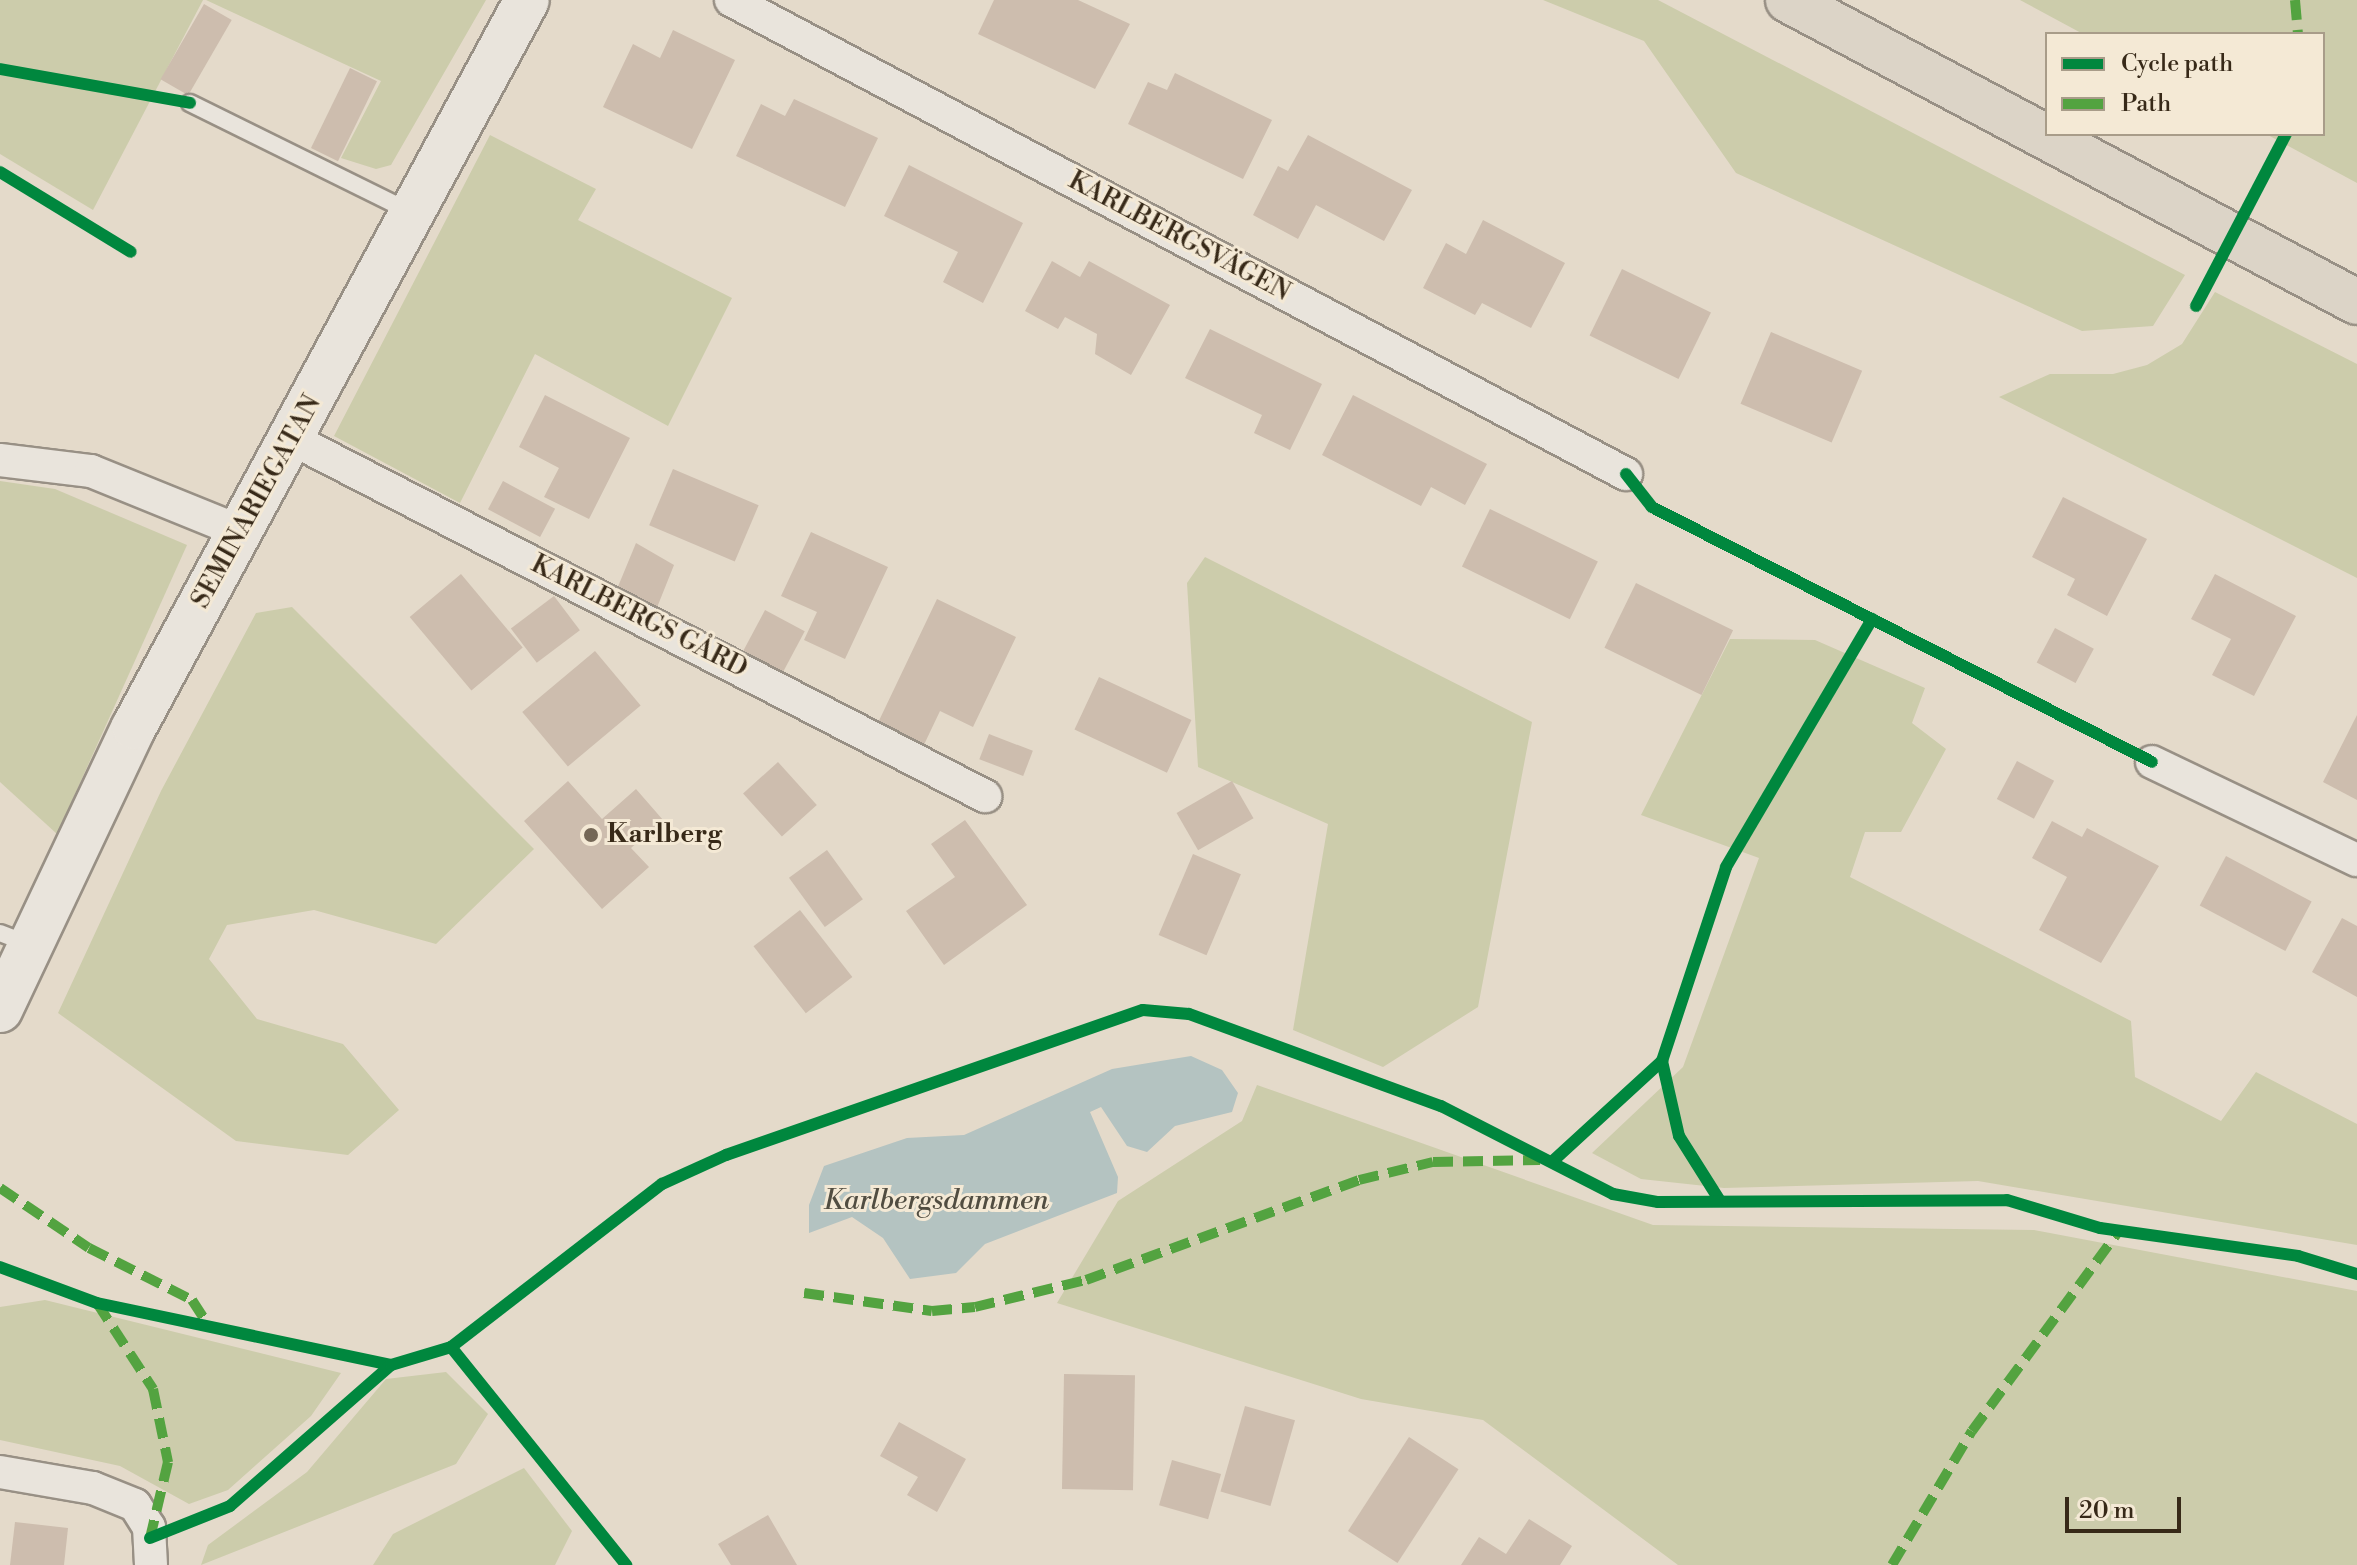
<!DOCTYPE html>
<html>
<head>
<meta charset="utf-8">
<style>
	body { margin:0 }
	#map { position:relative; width:2357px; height:1565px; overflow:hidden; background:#e4daca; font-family:"Libre Bodoni",serif }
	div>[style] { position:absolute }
	.green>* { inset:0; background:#ccccab }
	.water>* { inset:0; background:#b4c3c1 }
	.building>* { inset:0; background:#cdbdae; transform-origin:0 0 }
	.roads { filter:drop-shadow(2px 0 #989085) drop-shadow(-2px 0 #989085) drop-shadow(0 2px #989085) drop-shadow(0 -2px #989085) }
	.lane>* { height:16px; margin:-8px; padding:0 8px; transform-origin:8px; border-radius:8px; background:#e9e4dc }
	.street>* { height:32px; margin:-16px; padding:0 16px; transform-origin:16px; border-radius:16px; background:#e9e4dc }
	.secondary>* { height:44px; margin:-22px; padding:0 22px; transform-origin:22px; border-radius:22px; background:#e9e4dc }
	.highway>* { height:44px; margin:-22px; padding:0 22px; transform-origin:22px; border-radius:22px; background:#dcd4c7 }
	.quiet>* { height:10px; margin-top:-5px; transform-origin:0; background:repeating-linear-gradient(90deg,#53a340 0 20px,transparent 0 30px) }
	.cycleway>* { height:12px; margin:-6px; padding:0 6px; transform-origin:6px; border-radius:6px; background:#00873e }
	.dots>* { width:22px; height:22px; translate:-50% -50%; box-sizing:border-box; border:4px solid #f4e9d5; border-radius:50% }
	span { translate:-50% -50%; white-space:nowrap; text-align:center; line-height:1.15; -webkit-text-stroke:6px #f4e9d5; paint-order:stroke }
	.street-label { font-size:26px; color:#372918 }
	.poi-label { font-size:26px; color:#372918; font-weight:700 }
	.left { translate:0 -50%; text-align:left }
	.water-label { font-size:28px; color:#514d41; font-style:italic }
	.legend { position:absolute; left:2045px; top:32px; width:280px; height:104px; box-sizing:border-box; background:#f4e9d5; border:2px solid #a89c89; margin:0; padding:10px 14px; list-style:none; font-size:24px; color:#372918 }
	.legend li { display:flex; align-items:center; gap:16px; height:40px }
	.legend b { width:40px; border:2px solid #a89c89 }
	.scale { position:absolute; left:2065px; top:1497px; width:116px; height:36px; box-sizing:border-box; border:4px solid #372918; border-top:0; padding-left:10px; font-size:24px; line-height:28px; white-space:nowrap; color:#372918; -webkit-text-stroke:6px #f4e9d5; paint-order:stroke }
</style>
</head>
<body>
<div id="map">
	<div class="green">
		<i style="clip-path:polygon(0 0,203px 0,93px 210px,0 154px)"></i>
		<i style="clip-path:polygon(206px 0,486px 0,391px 165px,376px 169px,341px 158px,381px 81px)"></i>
		<i style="clip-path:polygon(1543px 0,1658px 0,2185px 275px,2153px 326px,2082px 331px,1736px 173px,1644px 41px)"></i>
		<i style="clip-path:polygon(2020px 0,2357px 0,2357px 183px,2266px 134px,2323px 134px,2323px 34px,2083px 34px)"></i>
		<i style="clip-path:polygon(490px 135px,596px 189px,578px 220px,732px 298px,668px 426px,535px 354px,460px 503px,334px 436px)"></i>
		<i style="clip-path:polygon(2215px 292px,2357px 364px,2357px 578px,1999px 397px,2050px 374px,2113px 374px,2147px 365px,2182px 344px)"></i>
		<i style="clip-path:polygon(0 481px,55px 489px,187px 545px,57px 834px,0 782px)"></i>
		<i style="clip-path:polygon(1205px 557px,1532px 722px,1478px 1007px,1383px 1067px,1293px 1030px,1328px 824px,1198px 767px,1187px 583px)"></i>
		<i style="clip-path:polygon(292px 607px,534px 849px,436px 944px,314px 910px,227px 925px,209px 959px,257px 1019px,343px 1044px,399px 1110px,348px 1155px,236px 1141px,58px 1013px,161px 791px,256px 613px)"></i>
		<i style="clip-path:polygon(1730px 639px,1815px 640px,1925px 688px,1912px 723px,1946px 749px,1901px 832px,1865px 832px,1850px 877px,2131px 1021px,2135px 1077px,2221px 1121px,2256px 1072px,2357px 1124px,2357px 1245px,1978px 1181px,1724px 1188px,1641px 1179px,1592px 1153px,1683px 1067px,1759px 858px,1641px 815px)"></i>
		<i style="clip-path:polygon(1257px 1085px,1653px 1225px,2034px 1230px,2357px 1291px,2357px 1565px,1678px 1565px,1483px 1420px,1361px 1399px,1057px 1303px,1118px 1201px,1242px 1121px)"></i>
		<i style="clip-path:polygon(45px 1300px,341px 1373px,311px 1416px,228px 1490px,189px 1504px,120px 1466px,0 1440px,0 1307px)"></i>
		<i style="clip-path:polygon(446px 1372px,488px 1414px,456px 1464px,201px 1565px,208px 1545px,307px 1472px,386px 1379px)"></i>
		<i style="clip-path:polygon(524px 1468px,572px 1531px,555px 1565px,373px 1565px,393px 1534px)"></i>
	</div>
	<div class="water">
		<i style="clip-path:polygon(1191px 1056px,1222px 1070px,1238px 1093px,1232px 1112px,1175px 1126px,1147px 1152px,1127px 1146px,1101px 1107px,1090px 1112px,1118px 1177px,1117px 1193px,985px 1244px,956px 1273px,910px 1279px,883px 1238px,852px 1217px,809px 1233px,809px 1205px,824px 1166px,907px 1138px,964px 1135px,1112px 1069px)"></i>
	</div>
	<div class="building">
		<i style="clip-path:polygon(994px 0,1078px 0,1130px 24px,1095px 89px,978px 34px)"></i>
		<i style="left:204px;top:4px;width:32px;height:87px;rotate:30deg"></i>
		<i style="clip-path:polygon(673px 30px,735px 60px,692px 149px,603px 107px,633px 44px,660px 58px)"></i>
		<i style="left:350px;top:68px;width:30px;height:89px;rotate:26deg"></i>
		<i style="clip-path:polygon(1175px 73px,1272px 120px,1243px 179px,1128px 124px,1148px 82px,1167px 90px)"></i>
		<i style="clip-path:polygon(794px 99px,878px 138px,845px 207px,736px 156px,761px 104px,785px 116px)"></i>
		<i style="clip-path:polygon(1308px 135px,1412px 190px,1384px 241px,1316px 205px,1298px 239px,1253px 215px,1278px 166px,1288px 171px)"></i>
		<i style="clip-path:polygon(909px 165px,1023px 223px,983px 303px,943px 282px,958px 252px,884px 216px)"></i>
		<i style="clip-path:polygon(1483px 220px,1565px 263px,1531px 328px,1482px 303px,1475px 315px,1423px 288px,1446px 243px,1466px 254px)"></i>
		<i style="clip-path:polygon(1052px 261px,1080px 277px,1089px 261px,1170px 305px,1131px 375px,1095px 354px,1097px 334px,1065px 317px,1058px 329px,1025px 311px)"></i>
		<i style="left:1622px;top:269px;width:99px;height:74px;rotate:26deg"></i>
		<i style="clip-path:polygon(1210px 329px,1322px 384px,1290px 450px,1254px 433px,1262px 415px,1185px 378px)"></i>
		<i style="left:1771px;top:332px;width:99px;height:78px;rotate:23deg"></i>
		<i style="clip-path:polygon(545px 395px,630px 438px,589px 519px,544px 497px,559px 468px,519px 447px)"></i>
		<i style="clip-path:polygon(1353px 395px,1487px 464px,1465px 505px,1431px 487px,1421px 506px,1322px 455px)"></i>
		<i style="left:673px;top:469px;width:93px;height:61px;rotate:23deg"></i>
		<i style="left:503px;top:481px;width:59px;height:32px;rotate:28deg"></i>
		<i style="clip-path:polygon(2063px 497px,2147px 539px,2107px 616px,2067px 595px,2075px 579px,2032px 557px)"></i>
		<i style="left:1490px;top:509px;width:120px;height:64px;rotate:26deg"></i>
		<i style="clip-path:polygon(811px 532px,888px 567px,845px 659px,804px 640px,817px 612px,781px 596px)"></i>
		<i style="clip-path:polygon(636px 543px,674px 565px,656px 610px,617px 589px)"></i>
		<i style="left:461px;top:574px;width:96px;height:67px;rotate:50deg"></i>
		<i style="clip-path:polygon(2215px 574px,2296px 616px,2254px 696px,2212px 675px,2231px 639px,2191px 619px)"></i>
		<i style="left:1636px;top:583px;width:108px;height:72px;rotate:26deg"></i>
		<i style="left:554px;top:596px;width:43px;height:54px;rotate:53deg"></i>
		<i style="clip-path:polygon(937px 599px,1016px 637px,973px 727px,940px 711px,921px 751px,875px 729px)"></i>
		<i style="left:765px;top:610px;width:45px;height:53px;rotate:28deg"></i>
		<i style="left:2055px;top:628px;width:44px;height:39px;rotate:28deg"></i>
		<i style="left:595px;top:651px;width:71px;height:95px;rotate:50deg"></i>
		<i style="left:1099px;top:677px;width:102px;height:58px;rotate:25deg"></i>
		<i style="clip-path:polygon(2357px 715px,2357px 800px,2323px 782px)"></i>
		<i style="left:989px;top:734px;width:47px;height:27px;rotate:21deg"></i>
		<i style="left:2017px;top:761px;width:42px;height:43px;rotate:28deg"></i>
		<i style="left:778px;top:762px;width:58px;height:47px;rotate:48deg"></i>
		<i style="clip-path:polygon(568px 781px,602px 819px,636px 789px,663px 820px,631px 848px,649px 867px,602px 909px,524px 821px)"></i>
		<i style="left:1232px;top:781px;width:43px;height:64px;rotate:60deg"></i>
		<i style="clip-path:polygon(965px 820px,1027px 905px,944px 965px,906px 911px,955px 877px,931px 844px)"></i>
		<i style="clip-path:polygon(2052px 821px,2082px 837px,2087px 828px,2159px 866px,2101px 963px,2039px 930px,2067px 877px,2032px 858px)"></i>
		<i style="left:827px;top:850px;width:61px;height:47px;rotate:54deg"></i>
		<i style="left:1193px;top:854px;width:52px;height:88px;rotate:23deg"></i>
		<i style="left:2226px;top:856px;width:97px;height:56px;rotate:28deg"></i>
		<i style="left:800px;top:910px;width:85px;height:59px;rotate:52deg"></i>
		<i style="clip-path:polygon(2342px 918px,2357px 926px,2357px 997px,2312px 972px)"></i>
		<i style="left:1064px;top:1374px;width:71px;height:115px;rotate:1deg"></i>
		<i style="left:1245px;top:1406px;width:52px;height:89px;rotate:16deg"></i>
		<i style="clip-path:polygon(899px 1422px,966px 1459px,937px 1512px,907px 1495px,918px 1477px,880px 1456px)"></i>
		<i style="left:1409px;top:1437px;width:59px;height:112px;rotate:33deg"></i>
		<i style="left:1172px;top:1460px;width:51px;height:47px;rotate:16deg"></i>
		<i style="clip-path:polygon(768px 1515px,797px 1565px,731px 1565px,718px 1544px)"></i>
		<i style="clip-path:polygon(1529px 1519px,1572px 1546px,1560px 1565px,1461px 1565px,1479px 1537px,1506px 1554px)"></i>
		<i style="clip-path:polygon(15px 1522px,68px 1528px,64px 1565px,10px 1565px)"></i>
	</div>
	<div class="roads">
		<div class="lane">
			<i style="left:190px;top:103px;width:246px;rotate:26.3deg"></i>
			<i style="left:0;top:933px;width:31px;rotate:21deg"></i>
		</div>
		<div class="street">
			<i style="left:731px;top:0;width:1013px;rotate:27.91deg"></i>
			<i style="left:292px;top:439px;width:780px;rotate:27.26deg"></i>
			<i style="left:0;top:460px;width:92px;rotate:6.9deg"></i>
			<i style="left:91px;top:471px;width:162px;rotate:22.1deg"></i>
			<i style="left:2152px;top:762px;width:227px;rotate:25.6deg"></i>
			<i style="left:0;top:1472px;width:94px;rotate:9.8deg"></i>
			<i style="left:93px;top:1488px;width:45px;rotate:22deg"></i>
			<i style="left:135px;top:1505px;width:26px;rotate:58deg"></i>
			<i style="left:149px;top:1527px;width:38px;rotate:87deg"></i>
		</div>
		<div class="secondary">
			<i style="left:0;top:1010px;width:313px;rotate:-64.7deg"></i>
			<i style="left:134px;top:727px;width:826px;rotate:-61.61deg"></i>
		</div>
		<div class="highway">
			<i style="left:1788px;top:0;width:644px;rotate:27.96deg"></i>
		</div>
	</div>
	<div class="quiet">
		<i style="left:2295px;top:0;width:34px;rotate:85deg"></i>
		<i style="left:0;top:1188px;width:107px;rotate:34deg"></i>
		<i style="left:89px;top:1248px;width:115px;rotate:26.8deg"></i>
		<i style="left:192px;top:1300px;width:33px;rotate:57deg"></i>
		<i style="left:804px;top:1293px;width:129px;rotate:8deg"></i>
		<i style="left:932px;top:1311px;width:43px;rotate:-5.3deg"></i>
		<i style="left:975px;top:1307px;width:114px;rotate:-13.7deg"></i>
		<i style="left:1086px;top:1280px;width:291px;rotate:-20.1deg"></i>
		<i style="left:1359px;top:1180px;width:76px;rotate:-13.7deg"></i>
		<i style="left:1433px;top:1162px;width:107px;rotate:-1.1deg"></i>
		<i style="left:97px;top:1303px;width:103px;rotate:56.9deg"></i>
		<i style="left:153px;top:1389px;width:75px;rotate:78.4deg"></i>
		<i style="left:168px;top:1462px;width:78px;rotate:103.3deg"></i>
		<i style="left:1892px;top:1565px;width:156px;rotate:-59.2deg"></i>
		<i style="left:1972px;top:1431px;width:248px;rotate:-53.7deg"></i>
	</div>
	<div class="cycleway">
		<i style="left:0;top:69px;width:193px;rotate:10.1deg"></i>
		<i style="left:0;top:172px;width:153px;rotate:31.4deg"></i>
		<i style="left:2196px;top:306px;width:194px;rotate:-62.4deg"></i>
		<i style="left:1626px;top:474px;width:42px;rotate:51.8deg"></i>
		<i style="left:1652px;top:507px;width:561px;rotate:27.02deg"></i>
		<i style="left:1554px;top:1160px;width:147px;rotate:-42.5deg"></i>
		<i style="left:1720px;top:1201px;width:77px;rotate:-122.2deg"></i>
		<i style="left:1679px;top:1136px;width:77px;rotate:-102.8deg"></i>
		<i style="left:1662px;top:1061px;width:204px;rotate:-71.7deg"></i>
		<i style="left:1726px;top:867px;width:288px;rotate:-59.5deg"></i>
		<i style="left:0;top:1267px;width:103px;rotate:20.4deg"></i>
		<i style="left:97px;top:1303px;width:300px;rotate:11.9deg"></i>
		<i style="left:451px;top:1347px;width:280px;rotate:51.2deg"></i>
		<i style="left:150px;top:1538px;width:86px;rotate:-21.8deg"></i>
		<i style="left:230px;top:1506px;width:214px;rotate:-41.2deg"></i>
		<i style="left:391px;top:1365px;width:63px;rotate:-16.7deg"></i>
		<i style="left:451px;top:1347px;width:267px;rotate:-37.7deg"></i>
		<i style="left:662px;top:1184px;width:70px;rotate:-24.4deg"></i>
		<i style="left:726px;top:1155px;width:441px;rotate:-19.2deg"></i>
		<i style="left:1143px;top:1010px;width:46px;rotate:5deg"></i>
		<i style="left:1189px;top:1014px;width:268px;rotate:20.1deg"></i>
		<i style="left:1441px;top:1106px;width:193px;rotate:27.1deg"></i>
		<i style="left:1613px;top:1194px;width:46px;rotate:10.1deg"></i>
		<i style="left:1658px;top:1202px;width:349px;rotate:-0.3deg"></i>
		<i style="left:2007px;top:1200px;width:97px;rotate:16.8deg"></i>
		<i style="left:2100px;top:1228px;width:200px;rotate:8deg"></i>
		<i style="left:2298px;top:1256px;width:62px;rotate:17deg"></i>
	</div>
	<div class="dots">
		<i style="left:591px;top:835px;background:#746756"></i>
	</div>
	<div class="street-label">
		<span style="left:1179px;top:237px;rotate:28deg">KARLBERGSVÄGEN</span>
		<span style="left:257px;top:502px;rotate:-61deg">SEMINARIEGATAN</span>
		<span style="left:639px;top:617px;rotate:27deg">KARLBERGS GÅRD</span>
	</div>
	<div class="poi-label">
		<span class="left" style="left:607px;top:835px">Karlberg</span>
	</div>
	<div class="water-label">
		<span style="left:936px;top:1201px">Karlbergsdammen</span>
	</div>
	<ul class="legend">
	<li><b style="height:10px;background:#00873e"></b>Cycle path</li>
	<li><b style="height:10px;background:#53a340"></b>Path</li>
	</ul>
	<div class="scale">20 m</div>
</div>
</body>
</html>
